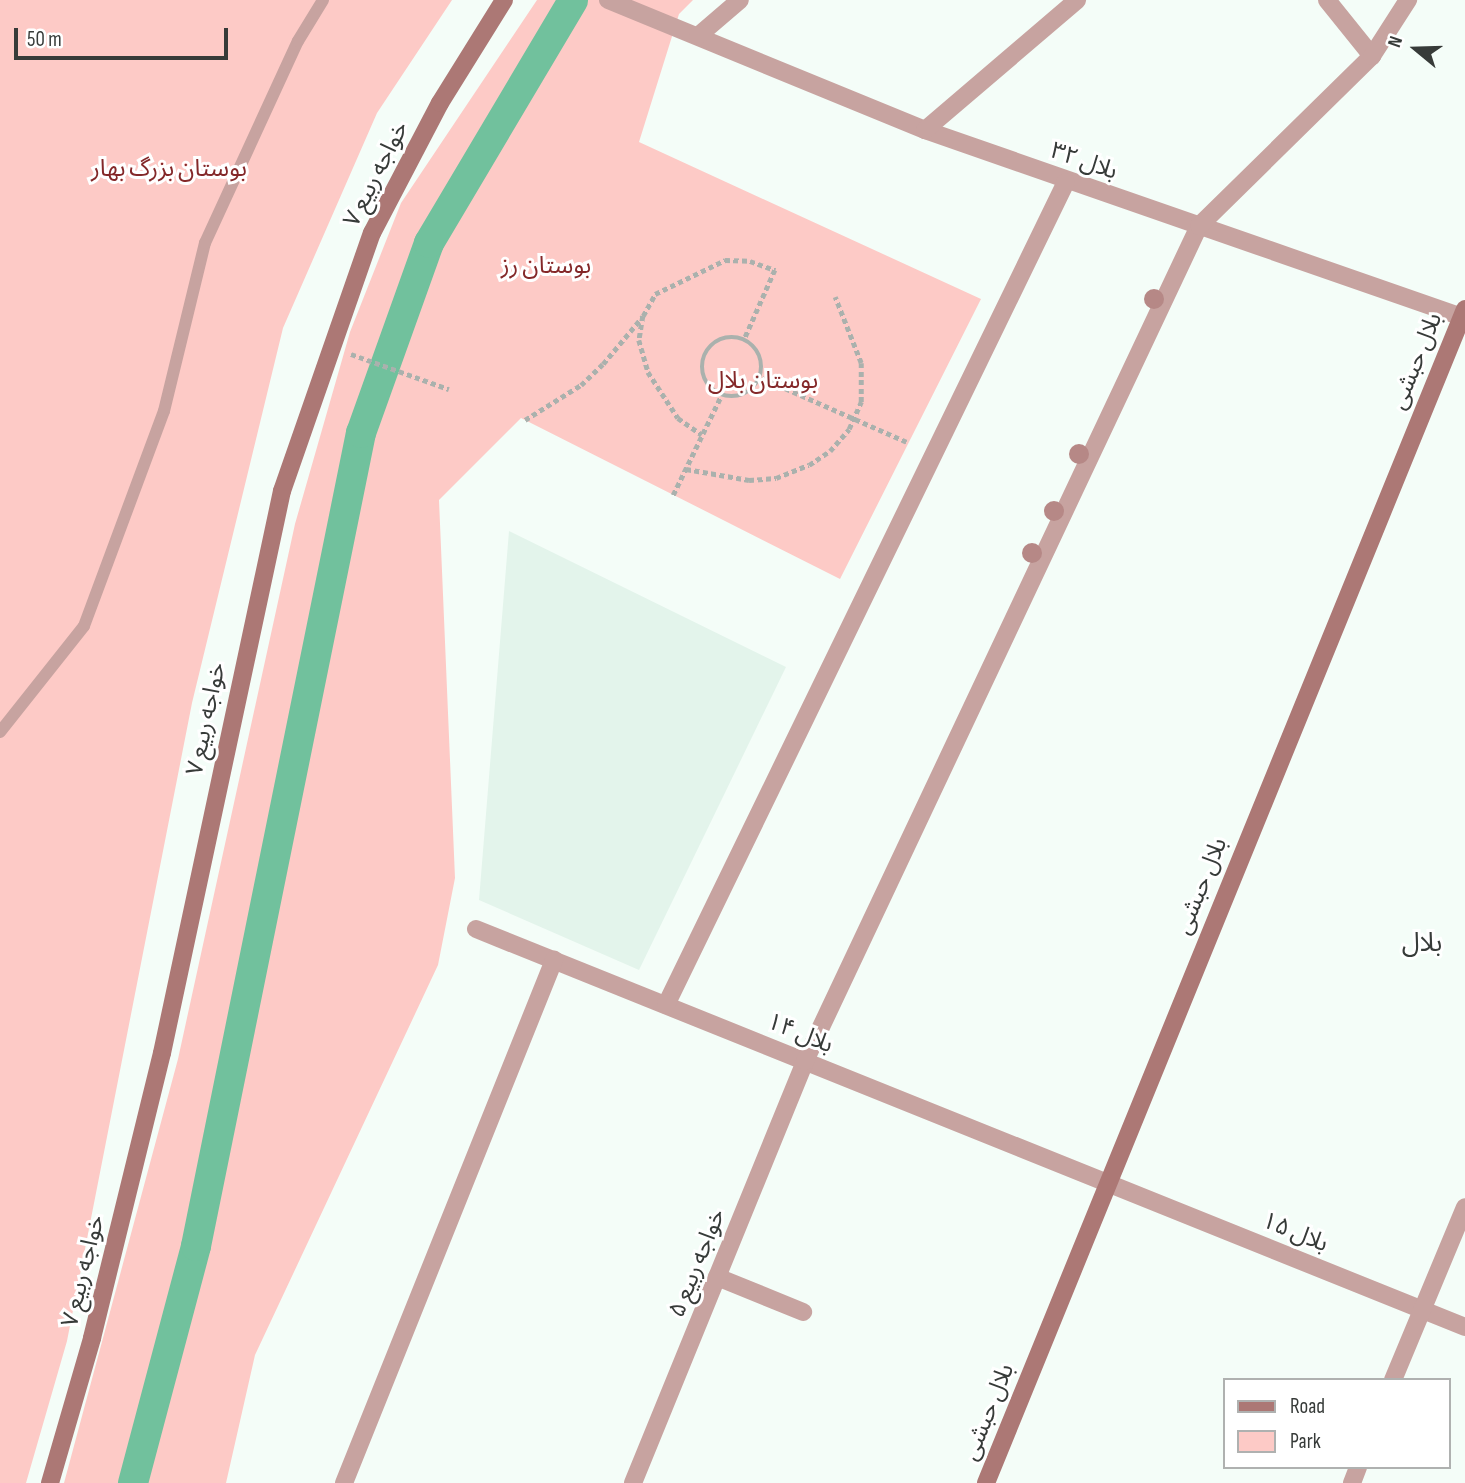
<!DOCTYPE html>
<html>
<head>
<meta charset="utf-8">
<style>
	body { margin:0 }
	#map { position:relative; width:1465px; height:1483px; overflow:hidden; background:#f4fdf8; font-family:"Sofia Sans Condensed","Noto Sans Arabic",sans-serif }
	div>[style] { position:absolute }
	.built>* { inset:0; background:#e3f4eb }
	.green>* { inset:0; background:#fdcac6 }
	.canal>* { height:30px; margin:-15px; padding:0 15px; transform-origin:15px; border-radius:15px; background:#71c19d }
	.path>* { height:4.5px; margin-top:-2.25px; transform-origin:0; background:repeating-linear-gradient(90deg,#aab1ad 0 5px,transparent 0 8.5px) }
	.path>.ring { margin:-2.25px; padding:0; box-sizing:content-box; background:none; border:4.5px solid #aab1ad; border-radius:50% }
	.lane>* { height:12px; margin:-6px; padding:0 6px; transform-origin:6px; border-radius:6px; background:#c7a3a0 }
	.street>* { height:18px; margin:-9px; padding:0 9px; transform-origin:9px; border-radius:9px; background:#c7a3a0 }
	.secondary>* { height:18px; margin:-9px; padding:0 9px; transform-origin:9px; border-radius:9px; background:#ac7875 }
	.trees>* { width:20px; height:20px; margin:-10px; border-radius:50%; background:#b68886 }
	span { translate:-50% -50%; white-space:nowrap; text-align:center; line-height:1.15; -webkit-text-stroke:6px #fff; paint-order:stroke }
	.street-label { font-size:24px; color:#373b39 }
	.park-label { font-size:24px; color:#842829 }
	.neighbourhood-label { font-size:26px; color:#373b39 }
	.legend { position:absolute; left:1223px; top:1378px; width:228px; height:91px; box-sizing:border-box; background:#fff; border:2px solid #afb1b0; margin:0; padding:9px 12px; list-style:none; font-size:21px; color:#373b39 }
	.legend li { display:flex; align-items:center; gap:14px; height:35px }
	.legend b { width:35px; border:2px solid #afb1b0 }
	.north { position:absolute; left:1381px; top:14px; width:70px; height:70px; -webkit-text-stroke:5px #fff; paint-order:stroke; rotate:289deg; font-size:19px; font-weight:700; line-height:28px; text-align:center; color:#373b39 }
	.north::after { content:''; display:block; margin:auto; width:24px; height:32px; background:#373b39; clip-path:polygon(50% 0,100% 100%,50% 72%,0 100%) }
	.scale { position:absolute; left:14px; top:28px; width:214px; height:32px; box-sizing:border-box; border:4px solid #373b39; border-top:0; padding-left:9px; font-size:21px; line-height:24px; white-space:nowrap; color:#373b39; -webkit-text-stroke:5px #fff; paint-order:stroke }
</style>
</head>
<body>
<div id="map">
	<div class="built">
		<i style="clip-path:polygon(509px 531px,786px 667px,639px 970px,479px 900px)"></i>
	</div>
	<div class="green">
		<i style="clip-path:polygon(0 0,452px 0,377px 113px,283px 328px,192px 703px,67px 1341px,26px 1483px,0 1483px)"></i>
		<i style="clip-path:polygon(537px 0,693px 0,679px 14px,639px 142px,981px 299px,840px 579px,521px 418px,439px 500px,455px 878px,438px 965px,255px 1355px,226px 1483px,64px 1483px,178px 1059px,295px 524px,350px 332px,401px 203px)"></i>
	</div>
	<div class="canal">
		<i style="left:133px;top:1483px;width:245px;rotate:-75.1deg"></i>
		<i style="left:196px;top:1246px;width:830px;rotate:-78.53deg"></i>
		<i style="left:361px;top:433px;width:202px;rotate:-70.3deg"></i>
		<i style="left:429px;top:243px;width:282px;rotate:-59.3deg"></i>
	</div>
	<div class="path">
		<i style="left:643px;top:316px;width:24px;rotate:99deg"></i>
		<i style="left:639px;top:340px;width:33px;rotate:74deg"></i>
		<i style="left:648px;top:372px;width:55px;rotate:56.9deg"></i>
		<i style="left:678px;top:418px;width:29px;rotate:35deg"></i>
		<i class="ring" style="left:702px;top:337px;width:55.5px;height:55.5px"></i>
		<i style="left:351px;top:354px;width:104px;rotate:19.7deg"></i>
		<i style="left:762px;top:378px;width:158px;rotate:23.8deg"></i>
		<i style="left:525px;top:420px;width:66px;rotate:-32deg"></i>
		<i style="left:581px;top:385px;width:30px;rotate:-44deg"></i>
		<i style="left:603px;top:364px;width:62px;rotate:-50.2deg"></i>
		<i style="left:643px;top:316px;width:25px;rotate:-61deg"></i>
		<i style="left:655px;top:294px;width:78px;rotate:-25.9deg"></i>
		<i style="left:725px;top:260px;width:25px;rotate:2deg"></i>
		<i style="left:750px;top:261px;width:27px;rotate:20deg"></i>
		<i style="left:775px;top:270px;width:74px;rotate:113.8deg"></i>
		<i style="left:686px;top:469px;width:64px;rotate:9.9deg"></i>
		<i style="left:749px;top:480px;width:27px;rotate:-4deg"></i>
		<i style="left:776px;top:478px;width:35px;rotate:-22deg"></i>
		<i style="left:809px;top:465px;width:25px;rotate:-34deg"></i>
		<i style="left:830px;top:451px;width:29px;rotate:-49deg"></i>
		<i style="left:849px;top:429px;width:30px;rotate:-66deg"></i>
		<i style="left:861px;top:402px;width:39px;rotate:-90deg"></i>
		<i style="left:861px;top:363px;width:71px;rotate:-111.5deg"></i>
		<i style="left:673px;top:495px;width:110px;rotate:-64.1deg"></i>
	</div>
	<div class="lane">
		<i style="left:0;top:732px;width:135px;rotate:-51.6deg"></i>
		<i style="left:84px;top:626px;width:229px;rotate:-69.6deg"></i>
		<i style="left:164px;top:411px;width:173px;rotate:-76.3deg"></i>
		<i style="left:205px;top:243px;width:222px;rotate:-65.3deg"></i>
		<i style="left:298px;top:41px;width:48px;rotate:-58.6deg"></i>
	</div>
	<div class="street">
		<i style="left:608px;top:0;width:343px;rotate:22.3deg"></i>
		<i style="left:925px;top:130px;width:572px;rotate:19.2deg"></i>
		<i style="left:1327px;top:0;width:72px;rotate:51.2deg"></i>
		<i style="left:698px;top:36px;width:55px;rotate:-40.6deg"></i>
		<i style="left:925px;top:130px;width:200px;rotate:-40.5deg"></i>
		<i style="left:476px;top:929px;width:1066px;rotate:21.92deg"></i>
		<i style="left:666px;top:1005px;width:915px;rotate:-64.08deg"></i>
		<i style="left:717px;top:1277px;width:93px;rotate:22.1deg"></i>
		<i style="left:1393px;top:1380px;width:187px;rotate:-67.4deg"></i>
		<i style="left:344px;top:1483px;width:564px;rotate:-68.12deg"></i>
		<i style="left:633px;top:1483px;width:456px;rotate:-67.8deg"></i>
		<i style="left:805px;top:1061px;width:923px;rotate:-64.74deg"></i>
		<i style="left:1199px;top:226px;width:243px;rotate:-44.5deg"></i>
		<i style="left:1372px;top:56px;width:67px;rotate:-57.3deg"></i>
		<i style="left:1352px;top:1483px;width:17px;rotate:-69deg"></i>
	</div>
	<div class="secondary">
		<i style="left:50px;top:1483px;width:151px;rotate:-73.8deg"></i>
		<i style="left:92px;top:1338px;width:293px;rotate:-76.2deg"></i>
		<i style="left:162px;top:1053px;width:575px;rotate:-77.95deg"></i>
		<i style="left:282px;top:491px;width:273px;rotate:-70.8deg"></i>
		<i style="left:372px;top:233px;width:147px;rotate:-62.4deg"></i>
		<i style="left:440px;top:103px;width:121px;rotate:-58.1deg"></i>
		<i style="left:986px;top:1483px;width:1268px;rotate:-67.8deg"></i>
	</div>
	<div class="trees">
		<i style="left:1154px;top:299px"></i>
		<i style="left:1079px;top:454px"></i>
		<i style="left:1054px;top:511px"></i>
		<i style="left:1032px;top:553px"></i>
	</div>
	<div class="street-label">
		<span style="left:1084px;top:161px;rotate:19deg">بلال ۳۲</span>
		<span style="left:376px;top:174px;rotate:-63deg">خواجه ربیع ۷</span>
		<span style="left:1416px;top:361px;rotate:-68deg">بلال حبشی</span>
		<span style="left:206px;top:719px;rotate:-78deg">خواجه ربیع ۷</span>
		<span style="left:1201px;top:886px;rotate:-68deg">بلال حبشی</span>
		<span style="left:800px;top:1033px;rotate:22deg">بلال ۱۴</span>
		<span style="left:1295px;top:1232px;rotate:22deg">بلال ۱۵</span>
		<span style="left:697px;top:1263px;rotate:-68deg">خواجه ربیع ۵</span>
		<span style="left:83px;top:1271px;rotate:-76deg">خواجه ربیع ۷</span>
		<span style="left:988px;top:1412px;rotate:-68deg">بلال حبشی</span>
	</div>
	<div class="park-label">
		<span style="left:169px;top:169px">بوستان بزرگ بهار</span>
		<span style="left:546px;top:266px">بوستان رز</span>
		<span style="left:763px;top:381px">بوستان بلال</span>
	</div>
	<div class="neighbourhood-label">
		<span style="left:1422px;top:944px">بلال</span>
	</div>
	<ul class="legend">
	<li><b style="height:9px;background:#ac7875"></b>Road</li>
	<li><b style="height:19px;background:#fdcac6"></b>Park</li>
	</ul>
	<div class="north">N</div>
	<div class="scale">50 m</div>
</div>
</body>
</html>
